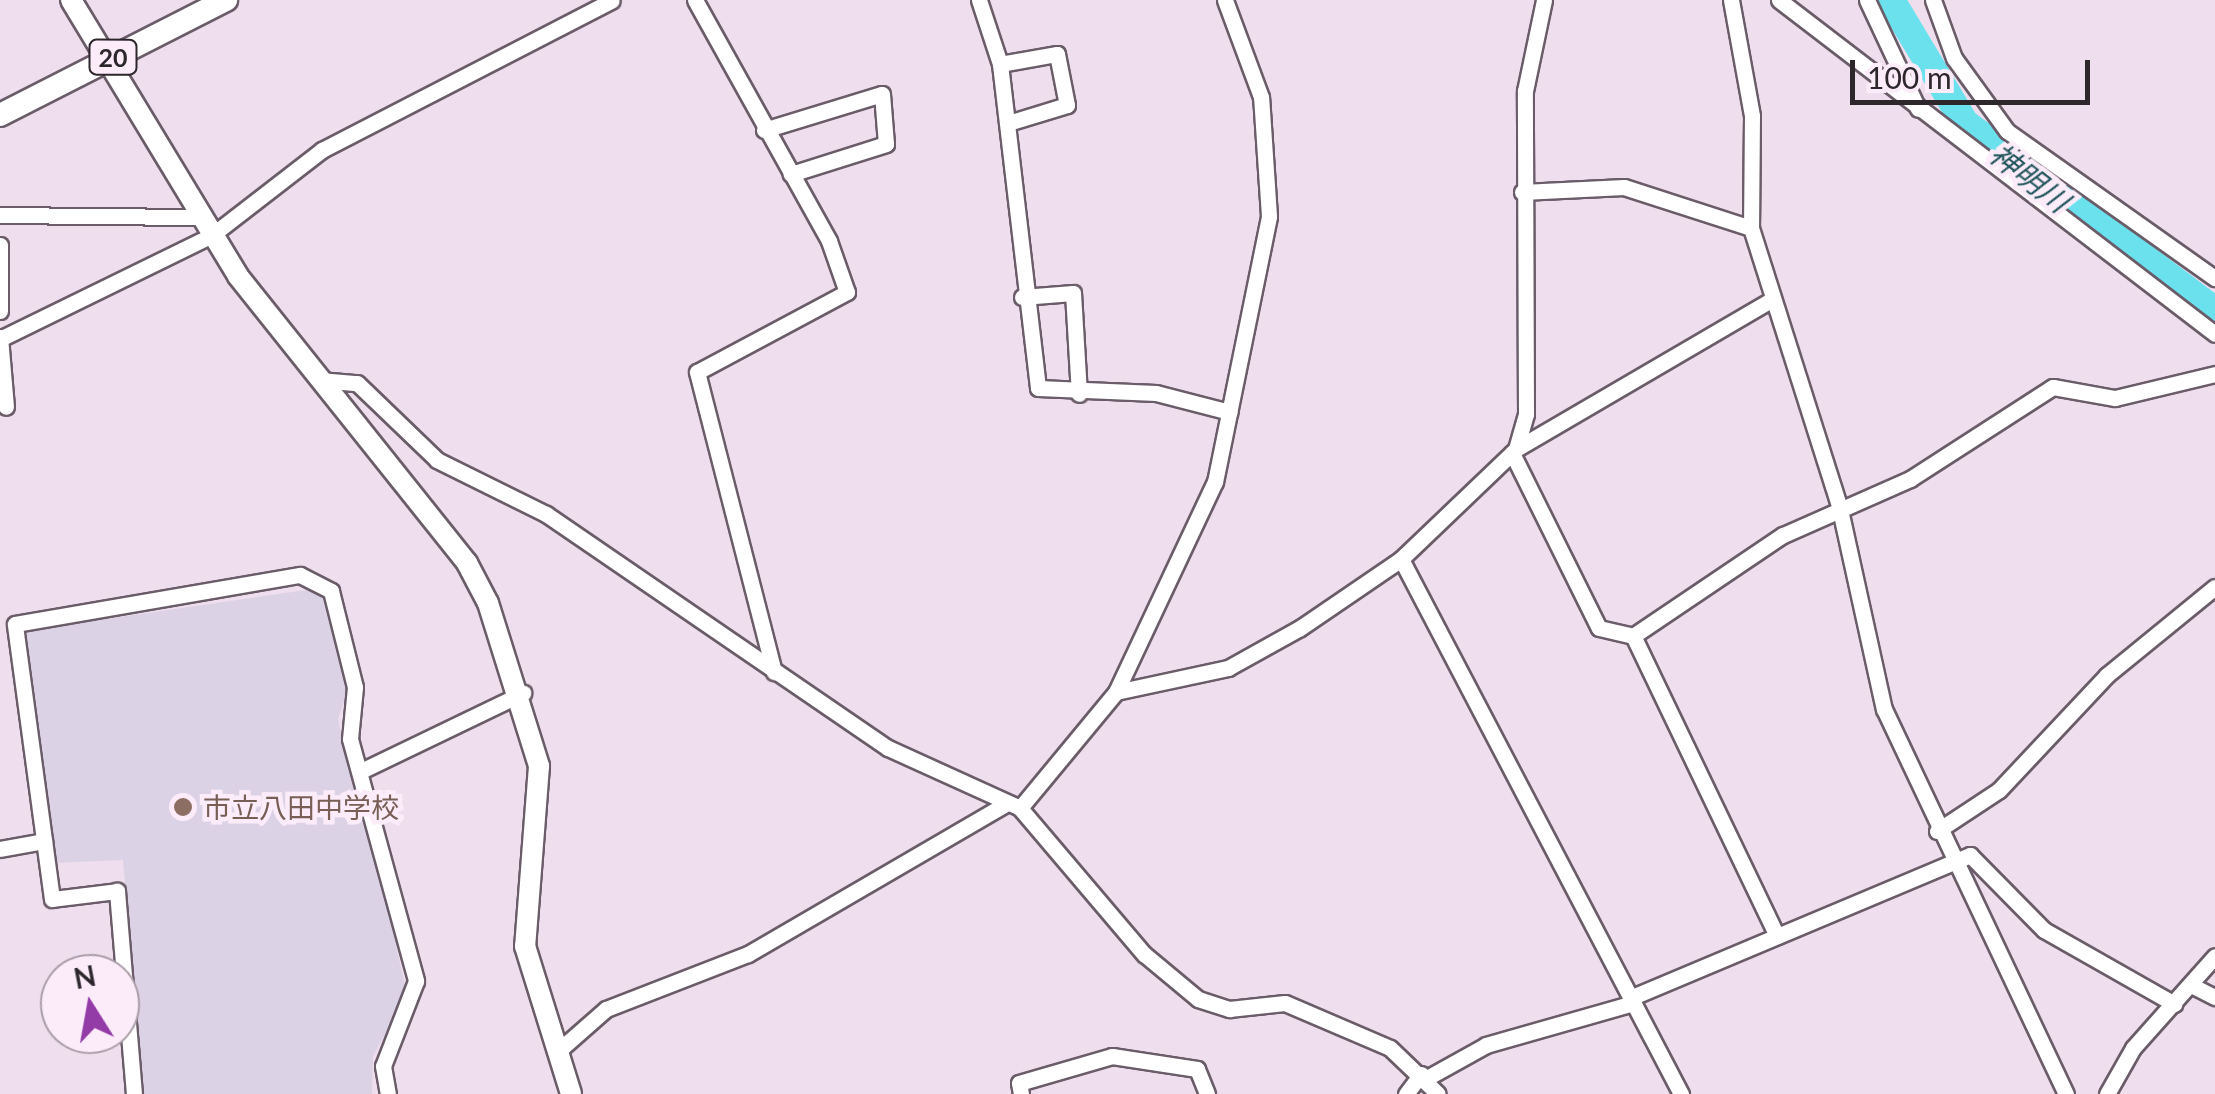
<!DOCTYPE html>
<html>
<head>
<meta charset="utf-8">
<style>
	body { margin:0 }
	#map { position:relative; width:2215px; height:1094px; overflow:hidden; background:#efdeed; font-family:Lato,"Noto Sans JP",sans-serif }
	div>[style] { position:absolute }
	.education>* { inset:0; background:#dcd2e6 }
	.river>* { height:28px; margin:-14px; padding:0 14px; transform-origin:14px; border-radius:14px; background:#6be1ee }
	.roads { filter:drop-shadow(2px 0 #6a5c68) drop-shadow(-2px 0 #6a5c68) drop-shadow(0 2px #6a5c68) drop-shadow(0 -2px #6a5c68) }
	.street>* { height:15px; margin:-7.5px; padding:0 7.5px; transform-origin:7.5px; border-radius:7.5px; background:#fff }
	.secondary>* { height:20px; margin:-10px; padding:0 10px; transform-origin:10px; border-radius:10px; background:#fff }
	.primary>* { height:22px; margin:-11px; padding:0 11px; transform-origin:11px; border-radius:11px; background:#fff }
	.dots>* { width:28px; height:28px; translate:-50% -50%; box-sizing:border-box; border:5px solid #fcecfa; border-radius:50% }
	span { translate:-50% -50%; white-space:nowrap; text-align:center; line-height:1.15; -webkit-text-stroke:9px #fcecfa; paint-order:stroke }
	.shield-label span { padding:2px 8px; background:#fcecfa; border:2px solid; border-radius:8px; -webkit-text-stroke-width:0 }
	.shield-label { font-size:25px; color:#2d272c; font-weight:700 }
	.education-label { font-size:28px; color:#785e54 }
	.left { translate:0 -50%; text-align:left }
	.water-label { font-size:30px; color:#22565c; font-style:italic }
	.north { position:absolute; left:40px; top:954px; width:100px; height:100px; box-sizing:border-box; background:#fcecfa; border:2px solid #a99da8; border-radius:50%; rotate:349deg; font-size:28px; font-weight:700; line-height:40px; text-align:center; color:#2d272c }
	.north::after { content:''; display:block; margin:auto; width:35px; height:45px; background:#933ba7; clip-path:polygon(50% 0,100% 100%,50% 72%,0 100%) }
	.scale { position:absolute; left:1850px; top:60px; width:240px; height:45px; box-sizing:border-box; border:5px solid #2d272c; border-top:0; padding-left:12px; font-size:30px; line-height:35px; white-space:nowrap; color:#2d272c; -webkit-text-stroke:8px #fcecfa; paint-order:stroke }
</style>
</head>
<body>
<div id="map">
	<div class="education">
		<i style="clip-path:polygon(313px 589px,324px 595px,347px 692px,338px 719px,348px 770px,360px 785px,407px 994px,373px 1056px,372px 1094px,143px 1094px,123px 860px,53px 863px,23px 631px)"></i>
	</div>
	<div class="river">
		<i style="left:1891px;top:0;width:144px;rotate:59deg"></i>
		<i style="left:1965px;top:123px;width:313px;rotate:36.9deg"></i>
	</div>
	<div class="roads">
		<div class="street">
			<i style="left:695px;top:0;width:276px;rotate:60.9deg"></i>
			<i style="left:829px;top:241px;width:54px;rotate:70.6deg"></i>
			<i style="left:847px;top:292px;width:170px;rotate:151.9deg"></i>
			<i style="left:697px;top:372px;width:310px;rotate:75.6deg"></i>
			<i style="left:979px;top:0;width:67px;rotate:71.8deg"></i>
			<i style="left:1000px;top:64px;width:326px;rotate:83.3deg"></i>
			<i style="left:1038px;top:388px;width:118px;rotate:2.4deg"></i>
			<i style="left:1156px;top:393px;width:76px;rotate:14.4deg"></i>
			<i style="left:1731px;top:0;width:118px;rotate:79.7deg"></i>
			<i style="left:1752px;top:116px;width:112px;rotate:90.5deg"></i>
			<i style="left:1751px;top:228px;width:291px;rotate:72.4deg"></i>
			<i style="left:1839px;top:505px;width:209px;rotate:77.6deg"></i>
			<i style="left:1884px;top:709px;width:426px;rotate:64.7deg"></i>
			<i style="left:1779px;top:0;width:549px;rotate:37.45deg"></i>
			<i style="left:1867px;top:0;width:120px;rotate:64.9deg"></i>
			<i style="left:1933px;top:0;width:62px;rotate:70.1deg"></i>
			<i style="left:1954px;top:58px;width:90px;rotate:54deg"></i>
			<i style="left:2007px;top:131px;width:255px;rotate:35.3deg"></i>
			<i style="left:1000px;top:64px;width:58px;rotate:-10deg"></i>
			<i style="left:1057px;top:54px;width:52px;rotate:78.9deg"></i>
			<i style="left:1067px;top:105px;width:62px;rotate:163deg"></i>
			<i style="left:764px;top:130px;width:123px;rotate:-17deg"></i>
			<i style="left:882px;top:94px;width:50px;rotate:85.4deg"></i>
			<i style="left:886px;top:144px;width:100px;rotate:162.5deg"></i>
			<i style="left:1522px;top:192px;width:102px;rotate:-2.8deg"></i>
			<i style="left:1624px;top:187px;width:133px;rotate:17.9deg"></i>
			<i style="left:0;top:215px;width:201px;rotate:0.6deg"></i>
			<i style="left:0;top:245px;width:66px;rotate:90deg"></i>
			<i style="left:1022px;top:297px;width:51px;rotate:-4.5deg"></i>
			<i style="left:1073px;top:293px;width:101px;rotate:86.6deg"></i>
			<i style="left:0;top:337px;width:70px;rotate:85.1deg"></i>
			<i style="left:0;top:339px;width:236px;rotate:-26.1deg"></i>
			<i style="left:212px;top:235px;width:139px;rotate:-37.7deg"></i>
			<i style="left:322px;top:150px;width:326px;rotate:-27.3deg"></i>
			<i style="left:319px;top:380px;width:38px;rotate:5deg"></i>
			<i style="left:357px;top:383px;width:111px;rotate:43.9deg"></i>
			<i style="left:437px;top:460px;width:122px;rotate:26.4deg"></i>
			<i style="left:546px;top:514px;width:414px;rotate:34.4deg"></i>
			<i style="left:888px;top:748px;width:145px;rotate:24.4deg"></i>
			<i style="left:1020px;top:808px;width:192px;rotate:49.7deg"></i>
			<i style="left:1144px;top:954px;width:70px;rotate:39.8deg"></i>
			<i style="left:1198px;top:999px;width:33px;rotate:18deg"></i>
			<i style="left:1229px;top:1009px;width:56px;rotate:-6.1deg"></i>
			<i style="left:1285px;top:1003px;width:114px;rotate:23.2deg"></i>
			<i style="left:1390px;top:1048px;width:66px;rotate:43.8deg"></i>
			<i style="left:1516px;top:449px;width:295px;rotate:-30.3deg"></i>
			<i style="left:1512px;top:453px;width:195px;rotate:63.6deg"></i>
			<i style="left:1599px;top:628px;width:35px;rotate:13deg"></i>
			<i style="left:1401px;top:559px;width:604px;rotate:62.37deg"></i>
			<i style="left:1116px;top:692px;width:232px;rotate:-64.8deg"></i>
			<i style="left:1215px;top:482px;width:271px;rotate:-78.5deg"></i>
			<i style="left:1269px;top:216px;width:119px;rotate:-93.8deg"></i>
			<i style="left:1261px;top:97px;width:103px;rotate:-110.4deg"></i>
			<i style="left:363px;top:770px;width:178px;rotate:-25.7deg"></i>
			<i style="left:1020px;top:808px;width:151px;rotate:-50.4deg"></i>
			<i style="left:1116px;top:692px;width:115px;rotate:-12.1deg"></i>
			<i style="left:1228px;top:668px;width:82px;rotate:-29.1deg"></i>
			<i style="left:1300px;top:628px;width:122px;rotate:-34.3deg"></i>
			<i style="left:1401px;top:559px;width:159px;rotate:-43.7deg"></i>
			<i style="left:1516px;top:449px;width:36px;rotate:-74deg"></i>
			<i style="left:1526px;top:414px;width:323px;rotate:-90.2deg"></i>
			<i style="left:1525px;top:91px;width:93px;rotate:-78.2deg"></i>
			<i style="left:1937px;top:831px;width:74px;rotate:-33.5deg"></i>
			<i style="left:1999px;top:790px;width:158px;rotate:-46.8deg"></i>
			<i style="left:2107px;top:675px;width:139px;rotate:-39.2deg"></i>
			<i style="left:0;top:849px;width:45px;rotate:-10.3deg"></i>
			<i style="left:1777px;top:936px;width:333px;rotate:-115.6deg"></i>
			<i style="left:1633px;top:636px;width:181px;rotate:-34deg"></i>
			<i style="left:1783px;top:535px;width:139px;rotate:-23.8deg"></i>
			<i style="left:1910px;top:479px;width:170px;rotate:-32.8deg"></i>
			<i style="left:2053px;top:387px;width:63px;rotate:10.1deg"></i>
			<i style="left:2115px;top:398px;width:103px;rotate:-13.5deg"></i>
			<i style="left:2191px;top:985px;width:27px;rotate:27deg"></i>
			<i style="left:1630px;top:998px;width:369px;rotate:-22.8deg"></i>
			<i style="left:1970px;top:855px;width:105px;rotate:45.4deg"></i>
			<i style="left:2044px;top:930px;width:150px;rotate:29.6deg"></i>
			<i style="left:557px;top:1052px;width:65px;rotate:-41.3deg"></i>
			<i style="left:606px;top:1009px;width:152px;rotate:-21.2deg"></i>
			<i style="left:748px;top:954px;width:296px;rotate:-30.2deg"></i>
			<i style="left:1425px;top:1079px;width:70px;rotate:-29.1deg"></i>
			<i style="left:1486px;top:1045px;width:153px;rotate:-15.9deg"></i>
			<i style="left:134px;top:1094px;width:204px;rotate:-94.8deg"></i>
			<i style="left:117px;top:891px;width:65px;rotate:173deg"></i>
			<i style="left:52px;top:899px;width:277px;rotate:-97.7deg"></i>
			<i style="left:15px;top:624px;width:289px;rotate:-9.8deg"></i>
			<i style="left:300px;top:575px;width:35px;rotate:27deg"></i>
			<i style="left:331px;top:591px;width:99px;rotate:76deg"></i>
			<i style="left:355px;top:687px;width:52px;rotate:95.5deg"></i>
			<i style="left:350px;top:739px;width:251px;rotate:74.7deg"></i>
			<i style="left:416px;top:981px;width:91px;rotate:111.2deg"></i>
			<i style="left:383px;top:1066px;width:28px;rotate:80deg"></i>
			<i style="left:1021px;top:1094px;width:11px;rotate:-100deg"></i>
			<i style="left:1019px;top:1083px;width:97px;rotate:-16.2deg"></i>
			<i style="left:1112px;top:1056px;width:86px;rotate:8.7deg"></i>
			<i style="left:1197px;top:1069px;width:27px;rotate:68deg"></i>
			<i style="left:1406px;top:1094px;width:25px;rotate:-53deg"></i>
			<i style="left:2107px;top:1094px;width:53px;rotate:-60.5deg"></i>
			<i style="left:2133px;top:1048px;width:123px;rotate:-48.3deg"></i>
		</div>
		<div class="secondary">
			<i style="left:71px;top:0;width:323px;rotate:58.8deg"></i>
			<i style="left:238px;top:276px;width:367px;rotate:51.4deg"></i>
			<i style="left:467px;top:563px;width:45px;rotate:62.3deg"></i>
			<i style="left:488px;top:603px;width:171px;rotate:72.6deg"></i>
			<i style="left:539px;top:766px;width:181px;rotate:94.4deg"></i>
			<i style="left:525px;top:946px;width:155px;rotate:72.7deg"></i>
		</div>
		<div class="primary">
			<i style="left:0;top:115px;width:254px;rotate:-27deg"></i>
		</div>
	</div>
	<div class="dots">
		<i style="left:183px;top:807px;background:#8d6e63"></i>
	</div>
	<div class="shield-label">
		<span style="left:113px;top:57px">20</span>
	</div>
	<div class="education-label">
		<span class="left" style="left:203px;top:807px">市立八田中学校</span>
	</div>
	<div class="water-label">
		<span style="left:2030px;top:177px;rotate:38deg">神明川</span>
	</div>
	<div class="north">N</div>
	<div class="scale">100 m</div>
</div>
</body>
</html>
